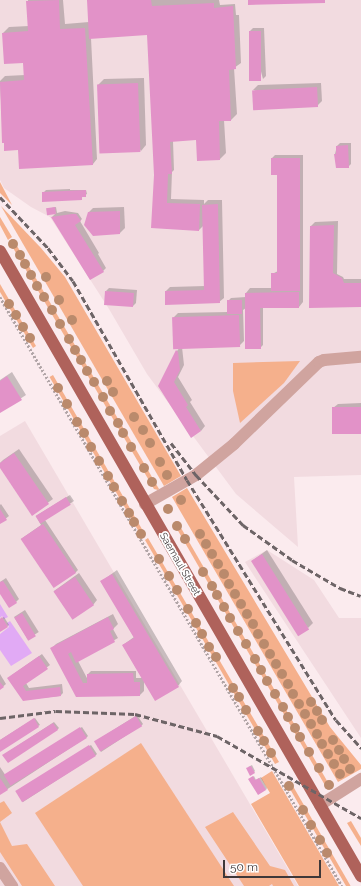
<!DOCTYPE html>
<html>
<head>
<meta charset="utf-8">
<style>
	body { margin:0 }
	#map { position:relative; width:361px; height:886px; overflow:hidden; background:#fbebee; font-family:Raleway,sans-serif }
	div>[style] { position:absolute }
	.built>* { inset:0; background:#f2dbe0 }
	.green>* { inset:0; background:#f5b08c; transform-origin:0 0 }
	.water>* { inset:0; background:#e1aaf5 }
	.shadow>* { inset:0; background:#0003; transform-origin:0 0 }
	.building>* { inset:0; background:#e292c8; transform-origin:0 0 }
	.path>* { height:2.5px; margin-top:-1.25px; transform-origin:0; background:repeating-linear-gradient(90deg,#b1a5a7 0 2px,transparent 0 4px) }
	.minor>* { height:12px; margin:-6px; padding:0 6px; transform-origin:6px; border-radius:6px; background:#d0a49f }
	.major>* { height:12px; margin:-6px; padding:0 6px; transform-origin:6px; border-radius:6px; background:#af625b }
	.rail>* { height:3px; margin-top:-1.5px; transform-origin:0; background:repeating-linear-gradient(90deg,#6d6466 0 6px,transparent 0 9px) }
	.trees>* { width:10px; height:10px; margin:-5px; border-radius:50%; background:#ba8a6c }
	span { translate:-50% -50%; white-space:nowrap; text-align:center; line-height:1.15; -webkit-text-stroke:3.5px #fff; paint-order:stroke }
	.street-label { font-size:10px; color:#3e3839 }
	.scale { position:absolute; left:223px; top:860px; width:98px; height:18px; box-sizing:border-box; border:2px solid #3e3839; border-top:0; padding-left:5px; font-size:12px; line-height:14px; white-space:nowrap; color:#3e3839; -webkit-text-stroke:3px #fff; paint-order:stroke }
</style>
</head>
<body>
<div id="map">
	<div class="built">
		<i style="clip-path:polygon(0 0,361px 0,361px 475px,294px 477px,298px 547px,236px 494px,147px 374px,109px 309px,50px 217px,31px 207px,4px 188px,0 180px)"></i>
		<i style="clip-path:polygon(25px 421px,298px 886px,0 886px,0 436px)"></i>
		<i style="clip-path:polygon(267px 550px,314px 580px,339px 618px,361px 618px,361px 738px,245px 562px)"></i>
	</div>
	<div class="green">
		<i style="clip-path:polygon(0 182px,12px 205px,0 193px)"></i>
		<i style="clip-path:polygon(1px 206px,41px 248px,65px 277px,181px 476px,164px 486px)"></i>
		<i style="clip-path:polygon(0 217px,12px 237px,8px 240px,0 225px)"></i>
		<i style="clip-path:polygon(13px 239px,159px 489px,158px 490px,154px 489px,9px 241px)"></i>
		<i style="clip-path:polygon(0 284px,36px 346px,33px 348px,0 292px)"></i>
		<i style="clip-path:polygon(300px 361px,284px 383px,240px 423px,233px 391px,233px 363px)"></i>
		<i style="left:53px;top:375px;width:181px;height:4px;rotate:60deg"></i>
		<i style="clip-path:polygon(187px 488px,330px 727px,361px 765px,361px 769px,338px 782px,172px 497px)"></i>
		<i style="left:177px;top:521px;width:308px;height:4px;rotate:60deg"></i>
		<i style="clip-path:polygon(148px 538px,279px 762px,275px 764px,145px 540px)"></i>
		<i style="clip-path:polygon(141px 743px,234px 886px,83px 886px,35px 813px)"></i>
		<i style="clip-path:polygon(272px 771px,339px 886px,299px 886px,251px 804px,270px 793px,261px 778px)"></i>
		<i style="left:290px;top:781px;width:121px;height:4px;rotate:60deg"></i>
		<i style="clip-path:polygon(4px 801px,12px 813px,0 822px,12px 846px,27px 844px,55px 886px,22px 886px,0 852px,0 803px)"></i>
		<i style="clip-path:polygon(233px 812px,270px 866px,285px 870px,294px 886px,273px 886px,272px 884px,269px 886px,244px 886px,205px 827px)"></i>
		<i style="clip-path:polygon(351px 821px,361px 838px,361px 846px,347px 823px)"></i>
	</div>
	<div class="water">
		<i style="clip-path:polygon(0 604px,8px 617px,4px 619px,2px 616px,0 618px)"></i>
		<i style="clip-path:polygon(10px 621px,32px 653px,11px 666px,0 650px,0 634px,9px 627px,7px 623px)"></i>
	</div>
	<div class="shadow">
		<i style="clip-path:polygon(28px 0,63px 0,65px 24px,89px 22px,88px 0,219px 0,220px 5px,235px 4px,236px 15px,239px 15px,241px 63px,234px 68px,237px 114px,231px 120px,224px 120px,226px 153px,220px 159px,198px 160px,197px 139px,173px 141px,174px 170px,172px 172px,171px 199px,204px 200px,204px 204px,208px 200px,222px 200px,224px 298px,219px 302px,166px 291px,170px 287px,205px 286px,204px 225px,199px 230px,152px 227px,155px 175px,148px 34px,91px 38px,97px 159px,93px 164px,3px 142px,0 81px,5px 76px,25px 75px,24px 62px,3px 33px,9px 27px,29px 26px)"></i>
		<i style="clip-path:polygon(253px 28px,264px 28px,266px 76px,263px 79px,250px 31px)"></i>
		<i style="clip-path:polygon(144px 78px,146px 145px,141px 151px,98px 85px,104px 79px)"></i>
		<i style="clip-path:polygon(321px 83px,322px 101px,317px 106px,253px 90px,258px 85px)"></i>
		<i style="clip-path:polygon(340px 143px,351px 143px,351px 164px,348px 167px,335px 154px,337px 146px)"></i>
		<i style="clip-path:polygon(275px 155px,303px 155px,303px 302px,299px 307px,263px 307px,263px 345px,260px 348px,246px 308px,243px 310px,244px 341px,239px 346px,182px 347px,184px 365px,178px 377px,192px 400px,190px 402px,205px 426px,201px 431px,160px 386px,177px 351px,180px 347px,173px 318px,178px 313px,228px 312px,228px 301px,231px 298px,246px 297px,246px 293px,250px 288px,272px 288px,272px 274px,278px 271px,278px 174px,272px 174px,272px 158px)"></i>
		<i style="clip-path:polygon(70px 189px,70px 190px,86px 190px,87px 194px,83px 196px,81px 199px,43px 193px,46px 190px)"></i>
		<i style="clip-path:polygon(56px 207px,57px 213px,65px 211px,78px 213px,82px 219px,80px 221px,99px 253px,98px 254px,106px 268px,103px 271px,52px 217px,56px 213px,47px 209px)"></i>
		<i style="clip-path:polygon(124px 207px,125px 228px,120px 233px,93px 235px,89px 212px,93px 208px)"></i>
		<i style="clip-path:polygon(338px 221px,337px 274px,343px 277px,344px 279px,361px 279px,361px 306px,310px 307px,311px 226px,315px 222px)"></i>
		<i style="clip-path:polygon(109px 288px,137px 290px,136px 303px,133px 306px,106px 291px)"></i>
		<i style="clip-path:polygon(12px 372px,26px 395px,0 412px,0 380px)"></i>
		<i style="clip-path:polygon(361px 403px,361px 433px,333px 408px,338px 404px)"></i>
		<i style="clip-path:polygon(19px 449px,53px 499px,32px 514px,0 467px,0 463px,3px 460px)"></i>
		<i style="clip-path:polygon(70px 495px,74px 501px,45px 520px,78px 570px,75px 573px,21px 539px,41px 525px,36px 516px,39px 514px)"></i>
		<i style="clip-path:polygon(1px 504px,9px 516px,0 523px,0 505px)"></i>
		<i style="clip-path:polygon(267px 550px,313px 623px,308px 628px,252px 561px)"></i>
		<i style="clip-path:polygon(117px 570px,182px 681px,178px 686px,144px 681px,144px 691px,140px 695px,77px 696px,52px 648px,56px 644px,113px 614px,118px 624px,113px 629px,118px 638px,78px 661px,88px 680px,88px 674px,91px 671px,136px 671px,136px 678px,142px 678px,123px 645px,134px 637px,102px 581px)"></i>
		<i style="clip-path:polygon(79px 573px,97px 600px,93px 605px,54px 591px)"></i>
		<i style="clip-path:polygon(6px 578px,19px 599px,16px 602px,0 592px,0 582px)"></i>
		<i style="left:25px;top:610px;width:26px;height:13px;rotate:58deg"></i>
		<i style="clip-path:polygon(4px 617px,9px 625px,0 631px,0 619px)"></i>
		<i style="clip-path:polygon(42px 654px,50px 665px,26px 683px,29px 688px,62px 684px,63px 693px,60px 696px,23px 700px,12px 675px)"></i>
		<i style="clip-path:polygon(0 674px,6px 684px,0 689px)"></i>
		<i style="clip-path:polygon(137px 715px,143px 724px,142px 725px,101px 752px,96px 741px)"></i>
		<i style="clip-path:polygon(35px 718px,40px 725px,38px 726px,0 750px,0 740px)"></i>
		<i style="clip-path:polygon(54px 722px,59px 728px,57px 730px,5px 754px)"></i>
		<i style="clip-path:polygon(82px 727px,88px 736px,87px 737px,0 794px,0 767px,6px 776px)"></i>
		<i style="clip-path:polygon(91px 745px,97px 754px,96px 755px,23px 802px,18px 791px)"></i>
		<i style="clip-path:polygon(252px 765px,255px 771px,254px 772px,248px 767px)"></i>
		<i style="clip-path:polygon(254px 776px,256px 780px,261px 777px,267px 788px,266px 790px,251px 778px)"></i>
	</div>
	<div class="building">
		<i style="clip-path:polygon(59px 0,60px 29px,85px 28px,93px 165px,19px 169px,18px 150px,4px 151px,4px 143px,2px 143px,0 82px,24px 80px,23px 63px,4px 64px,2px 33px,28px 31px,26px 1px)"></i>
		<i style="clip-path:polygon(87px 0,151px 0,152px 6px,214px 3px,214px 8px,233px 6px,236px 69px,229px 70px,231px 121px,219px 121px,220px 160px,197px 161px,196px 140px,170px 142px,172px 174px,168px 174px,167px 203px,200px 204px,199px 231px,151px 228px,154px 175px,147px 35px,89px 39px)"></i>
		<i style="clip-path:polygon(248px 0,325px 0,325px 3px,248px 5px)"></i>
		<i style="left:249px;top:31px;width:12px;height:50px"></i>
		<i style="left:138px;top:83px;width:69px;height:41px;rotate:88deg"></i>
		<i style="left:317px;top:87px;width:20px;height:65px;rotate:87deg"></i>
		<i style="clip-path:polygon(348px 145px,349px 168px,336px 168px,334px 154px,336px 154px,336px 146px)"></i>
		<i style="clip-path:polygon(271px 158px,300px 158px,300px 291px,271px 291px,271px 273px,277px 273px,277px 175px,271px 175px)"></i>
		<i style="clip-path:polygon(86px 190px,86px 197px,82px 197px,82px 200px,42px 202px,42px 192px)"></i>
		<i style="clip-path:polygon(218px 204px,220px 303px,165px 305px,165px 291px,204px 290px,202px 205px)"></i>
		<i style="left:55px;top:207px;width:7px;height:9px;rotate:82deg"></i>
		<i style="clip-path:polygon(120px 211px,120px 234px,93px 236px,84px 225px,88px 212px)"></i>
		<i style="clip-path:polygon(72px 214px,76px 214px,81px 221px,75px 225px,104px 272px,90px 280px,51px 217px)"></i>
		<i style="clip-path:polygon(334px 225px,333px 273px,342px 278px,344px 283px,361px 283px,361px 307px,309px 308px,310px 226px)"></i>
		<i style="left:105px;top:291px;width:29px;height:14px;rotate:4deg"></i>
		<i style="clip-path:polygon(299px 292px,299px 308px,260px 308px,261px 349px,245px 349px,245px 293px)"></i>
		<i style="left:227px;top:300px;width:15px;height:14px"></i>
		<i style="left:239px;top:315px;width:32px;height:67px;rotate:88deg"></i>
		<i style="clip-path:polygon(176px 350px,178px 352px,180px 370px,174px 382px,188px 405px,186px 407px,201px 431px,191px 438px,158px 386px)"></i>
		<i style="clip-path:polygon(7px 376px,22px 400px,0 413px,0 381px)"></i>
		<i style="left:361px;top:407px;width:27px;height:29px;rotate:90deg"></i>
		<i style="clip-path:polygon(14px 453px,49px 504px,32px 516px,0 468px,0 463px)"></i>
		<i style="left:66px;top:497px;width:9px;height:36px;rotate:58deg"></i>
		<i style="clip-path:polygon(0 509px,7px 520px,0 524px)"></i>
		<i style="left:43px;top:524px;width:59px;height:27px;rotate:56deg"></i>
		<i style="left:262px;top:554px;width:89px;height:13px;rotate:58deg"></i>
		<i style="clip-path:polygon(112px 574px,179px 687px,155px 701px,122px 645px,134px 638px,100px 581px)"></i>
		<i style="left:75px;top:577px;width:34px;height:26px;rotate:56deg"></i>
		<i style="clip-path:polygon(3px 581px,17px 603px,9px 608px,0 594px,0 582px)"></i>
		<i style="left:22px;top:613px;width:27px;height:9px;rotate:59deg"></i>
		<i style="clip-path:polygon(2px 617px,8px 627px,0 632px,0 619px)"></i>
		<i style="clip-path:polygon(108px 617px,114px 629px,110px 631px,115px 642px,76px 663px,71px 652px,68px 654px,83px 683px,87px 683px,87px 674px,133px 673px,134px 682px,140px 682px,140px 696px,76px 697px,50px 648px)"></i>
		<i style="clip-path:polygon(39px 656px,48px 669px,23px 686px,26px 691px,60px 687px,61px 696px,23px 701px,7px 678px)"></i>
		<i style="clip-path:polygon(0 682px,4px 687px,0 690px)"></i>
		<i style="left:136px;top:716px;width:12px;height:49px;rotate:59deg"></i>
		<i style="clip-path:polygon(34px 718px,39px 727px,0 752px,0 740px)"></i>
		<i style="clip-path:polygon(53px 723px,58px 730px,8px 763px,2px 755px)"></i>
		<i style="left:80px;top:727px;width:13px;height:90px;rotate:58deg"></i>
		<i style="left:89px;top:745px;width:13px;height:87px;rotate:58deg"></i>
		<i style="clip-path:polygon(251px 766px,255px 773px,250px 776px,246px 768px)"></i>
		<i style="clip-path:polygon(253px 776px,255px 780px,259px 778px,266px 790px,258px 795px,248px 779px)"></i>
		<i style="clip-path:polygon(0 778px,8px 790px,0 795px)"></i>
	</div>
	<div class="path">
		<i style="left:0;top:297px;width:681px;rotate:59.86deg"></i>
	</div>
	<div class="minor">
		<i style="left:145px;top:504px;width:59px;rotate:-29.6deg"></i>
		<i style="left:196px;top:475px;width:49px;rotate:-39.2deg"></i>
		<i style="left:234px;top:444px;width:118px;rotate:-44deg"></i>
		<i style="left:319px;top:362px;width:5px;rotate:-22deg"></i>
		<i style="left:324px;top:360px;width:37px;rotate:-5deg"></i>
		<i style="left:320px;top:805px;width:49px;rotate:-32.4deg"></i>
		<i style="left:0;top:868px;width:22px;rotate:56deg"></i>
	</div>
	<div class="major">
		<i style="left:0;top:251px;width:722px;rotate:59.99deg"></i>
	</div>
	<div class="rail">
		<i style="left:0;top:197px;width:70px;rotate:46.7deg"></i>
		<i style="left:48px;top:248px;width:41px;rotate:52.9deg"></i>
		<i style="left:73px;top:281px;width:229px;rotate:60.2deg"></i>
		<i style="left:187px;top:480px;width:282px;rotate:58.2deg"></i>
		<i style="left:336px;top:720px;width:38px;rotate:48deg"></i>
		<i style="left:171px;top:443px;width:41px;rotate:52deg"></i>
		<i style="left:196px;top:475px;width:69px;rotate:46.8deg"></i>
		<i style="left:243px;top:525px;width:60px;rotate:35.5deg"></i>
		<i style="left:292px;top:560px;width:56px;rotate:30.3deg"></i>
		<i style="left:340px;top:588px;width:22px;rotate:21deg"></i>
		<i style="left:0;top:718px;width:56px;rotate:-7.1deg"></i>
		<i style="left:56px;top:711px;width:79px;rotate:2.2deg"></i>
		<i style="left:135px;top:714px;width:85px;rotate:15deg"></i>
		<i style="left:217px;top:736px;width:166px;rotate:29.7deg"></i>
	</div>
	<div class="trees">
		<i style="left:13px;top:244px"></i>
		<i style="left:20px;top:255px"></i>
		<i style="left:25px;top:264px"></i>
		<i style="left:31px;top:275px"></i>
		<i style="left:46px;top:277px"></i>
		<i style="left:37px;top:286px"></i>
		<i style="left:44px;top:297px"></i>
		<i style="left:59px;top:300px"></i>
		<i style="left:9px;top:304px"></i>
		<i style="left:52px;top:310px"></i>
		<i style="left:16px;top:315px"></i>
		<i style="left:72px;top:320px"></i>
		<i style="left:60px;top:324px"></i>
		<i style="left:23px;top:327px"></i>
		<i style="left:30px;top:338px"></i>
		<i style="left:69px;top:339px"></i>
		<i style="left:75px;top:350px"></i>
		<i style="left:81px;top:360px"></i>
		<i style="left:87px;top:371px"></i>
		<i style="left:107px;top:381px"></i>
		<i style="left:94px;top:382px"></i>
		<i style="left:58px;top:388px"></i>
		<i style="left:113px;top:392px"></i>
		<i style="left:103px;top:397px"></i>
		<i style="left:67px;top:404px"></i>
		<i style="left:110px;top:411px"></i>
		<i style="left:134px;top:417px"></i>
		<i style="left:77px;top:422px"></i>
		<i style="left:118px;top:423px"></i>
		<i style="left:143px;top:430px"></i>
		<i style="left:84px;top:433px"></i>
		<i style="left:123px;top:433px"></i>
		<i style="left:150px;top:443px"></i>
		<i style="left:91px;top:447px"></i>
		<i style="left:131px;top:447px"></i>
		<i style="left:99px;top:461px"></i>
		<i style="left:160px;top:462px"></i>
		<i style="left:144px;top:468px"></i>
		<i style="left:167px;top:475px"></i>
		<i style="left:108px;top:476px"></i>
		<i style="left:152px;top:482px"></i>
		<i style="left:114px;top:487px"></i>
		<i style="left:181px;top:500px"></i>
		<i style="left:122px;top:501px"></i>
		<i style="left:168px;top:509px"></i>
		<i style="left:129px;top:513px"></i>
		<i style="left:134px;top:522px"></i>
		<i style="left:177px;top:526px"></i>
		<i style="left:141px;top:534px"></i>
		<i style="left:200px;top:534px"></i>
		<i style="left:185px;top:539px"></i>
		<i style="left:206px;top:544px"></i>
		<i style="left:212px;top:554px"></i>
		<i style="left:159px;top:559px"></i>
		<i style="left:218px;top:564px"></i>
		<i style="left:203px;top:572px"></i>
		<i style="left:224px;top:574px"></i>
		<i style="left:169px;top:576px"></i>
		<i style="left:229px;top:584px"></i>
		<i style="left:212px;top:586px"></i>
		<i style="left:177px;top:590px"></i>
		<i style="left:235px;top:594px"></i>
		<i style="left:217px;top:595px"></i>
		<i style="left:241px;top:604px"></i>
		<i style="left:224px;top:607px"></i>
		<i style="left:188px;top:609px"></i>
		<i style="left:247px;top:614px"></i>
		<i style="left:230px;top:618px"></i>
		<i style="left:196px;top:623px"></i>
		<i style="left:253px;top:624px"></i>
		<i style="left:238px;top:631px"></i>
		<i style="left:202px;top:634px"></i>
		<i style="left:258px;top:634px"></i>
		<i style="left:246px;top:644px"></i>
		<i style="left:264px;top:644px"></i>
		<i style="left:209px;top:647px"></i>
		<i style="left:270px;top:654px"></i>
		<i style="left:216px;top:657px"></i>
		<i style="left:255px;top:659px"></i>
		<i style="left:276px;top:664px"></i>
		<i style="left:261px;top:670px"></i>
		<i style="left:282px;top:674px"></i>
		<i style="left:267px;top:681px"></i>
		<i style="left:288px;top:684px"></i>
		<i style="left:233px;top:688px"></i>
		<i style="left:275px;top:694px"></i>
		<i style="left:293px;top:694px"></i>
		<i style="left:239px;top:697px"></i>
		<i style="left:311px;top:702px"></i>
		<i style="left:299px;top:704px"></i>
		<i style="left:283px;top:707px"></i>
		<i style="left:246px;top:710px"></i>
		<i style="left:317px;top:711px"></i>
		<i style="left:305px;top:714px"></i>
		<i style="left:288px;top:717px"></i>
		<i style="left:322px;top:720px"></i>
		<i style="left:311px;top:724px"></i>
		<i style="left:295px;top:728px"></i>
		<i style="left:258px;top:731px"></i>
		<i style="left:317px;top:734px"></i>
		<i style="left:300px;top:737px"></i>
		<i style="left:333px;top:740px"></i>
		<i style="left:264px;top:741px"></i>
		<i style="left:322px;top:744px"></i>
		<i style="left:339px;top:750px"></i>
		<i style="left:309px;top:752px"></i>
		<i style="left:271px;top:753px"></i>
		<i style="left:328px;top:754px"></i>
		<i style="left:344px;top:759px"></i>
		<i style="left:334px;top:764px"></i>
		<i style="left:319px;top:768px"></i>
		<i style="left:350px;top:769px"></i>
		<i style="left:340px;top:774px"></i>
		<i style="left:329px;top:785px"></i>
		<i style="left:289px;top:786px"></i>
		<i style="left:303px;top:810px"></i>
		<i style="left:311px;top:825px"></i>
		<i style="left:320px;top:840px"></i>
		<i style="left:327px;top:853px"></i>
	</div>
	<div class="street-label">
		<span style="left:180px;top:564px;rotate:60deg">Saemaul Street</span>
	</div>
	<div class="scale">50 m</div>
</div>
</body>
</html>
